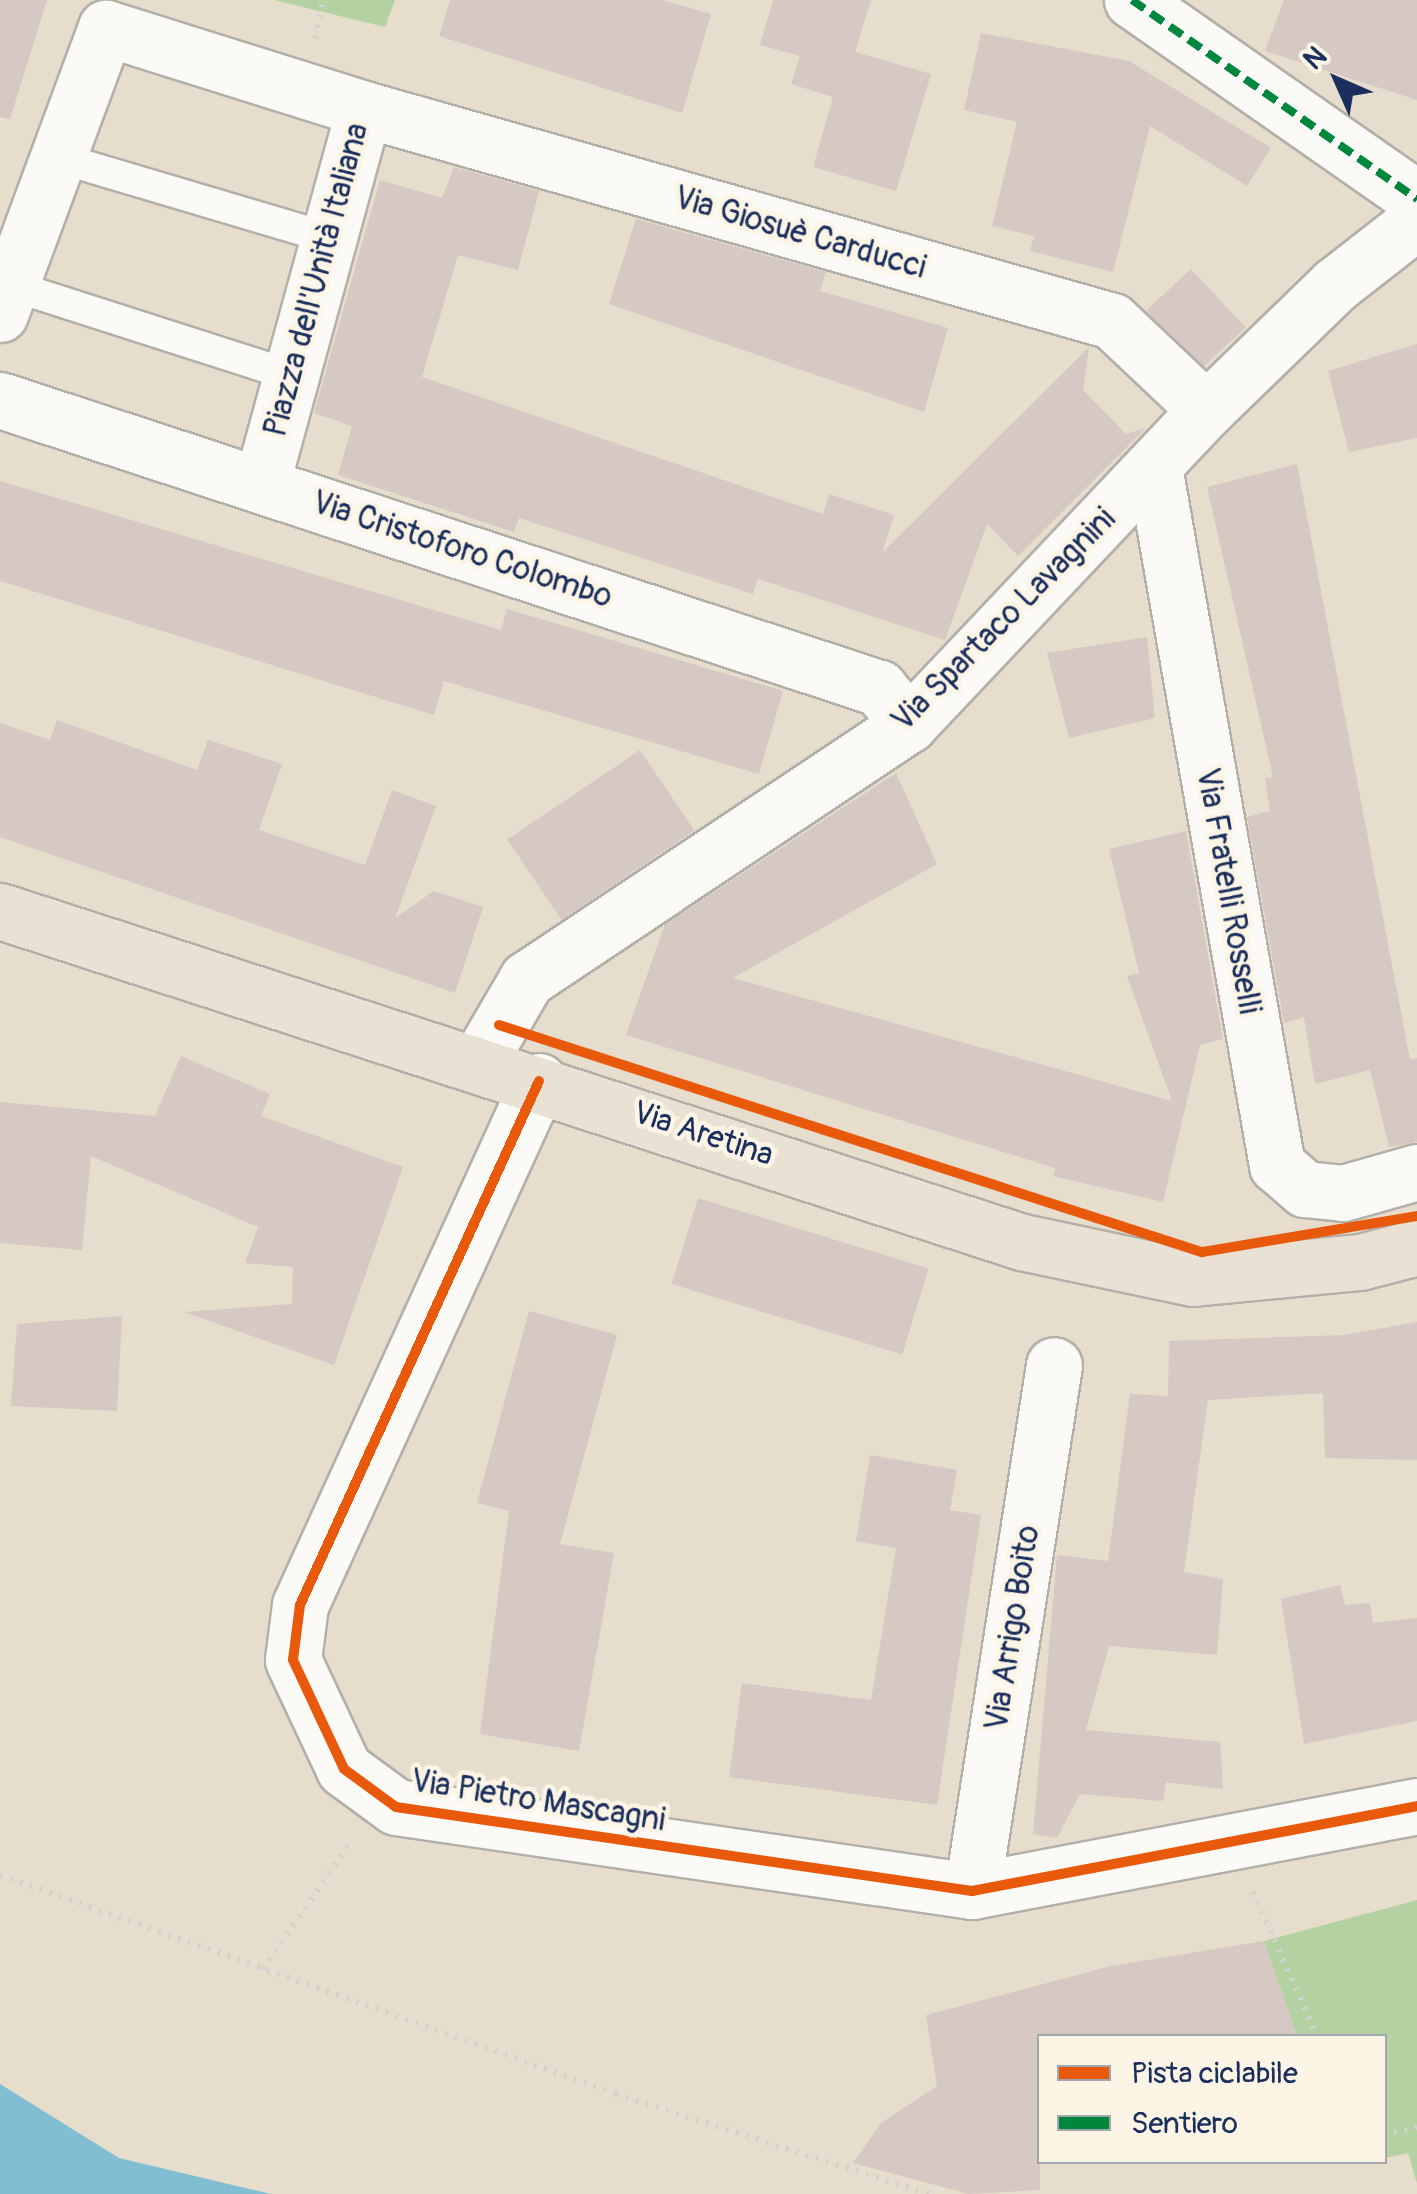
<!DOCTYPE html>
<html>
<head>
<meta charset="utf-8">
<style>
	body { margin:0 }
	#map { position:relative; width:1417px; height:2194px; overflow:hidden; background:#e7ddcc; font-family:Pangolin,sans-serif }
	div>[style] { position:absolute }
	.green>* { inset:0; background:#b4d1a1 }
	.water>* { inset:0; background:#82bed2 }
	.building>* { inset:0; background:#d6c8c3; transform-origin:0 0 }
	.path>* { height:6px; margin-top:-3px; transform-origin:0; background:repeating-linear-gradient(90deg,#d3d2d1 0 2.5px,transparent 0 10.5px) }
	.roads { filter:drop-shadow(2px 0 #b3afa9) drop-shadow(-2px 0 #b3afa9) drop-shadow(0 2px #b3afa9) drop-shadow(0 -2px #b3afa9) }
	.service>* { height:30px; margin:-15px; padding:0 15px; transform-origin:15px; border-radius:15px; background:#fbfaf7 }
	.minor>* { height:55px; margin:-27.5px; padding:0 27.5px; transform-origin:27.5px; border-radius:27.5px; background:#fbfaf7 }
	.primary>* { height:55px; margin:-27.5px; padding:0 27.5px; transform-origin:27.5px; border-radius:27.5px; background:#eae1d5 }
	.quiet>* { height:8px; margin-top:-4px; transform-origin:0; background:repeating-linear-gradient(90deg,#00873e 0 15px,transparent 0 23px) }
	.cycleway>* { height:10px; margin:-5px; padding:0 5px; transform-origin:5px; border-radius:5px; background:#e8590c }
	span { translate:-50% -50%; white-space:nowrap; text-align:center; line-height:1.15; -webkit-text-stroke:9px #fcf5e5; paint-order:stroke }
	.street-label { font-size:32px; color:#1b2f5e }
	.legend { position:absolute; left:1037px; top:2034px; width:350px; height:130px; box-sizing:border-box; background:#fcf5e5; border:2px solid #a2a6af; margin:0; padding:12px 18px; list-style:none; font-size:30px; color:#1b2f5e }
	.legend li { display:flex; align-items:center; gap:20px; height:50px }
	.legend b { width:50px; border:2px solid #a2a6af }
	.north { position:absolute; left:1287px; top:30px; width:100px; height:100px; -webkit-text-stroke:8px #fcf5e5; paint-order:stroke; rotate:315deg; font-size:28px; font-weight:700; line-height:40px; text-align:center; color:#1b2f5e }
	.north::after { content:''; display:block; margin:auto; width:35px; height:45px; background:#1b2f5e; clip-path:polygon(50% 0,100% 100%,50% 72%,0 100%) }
</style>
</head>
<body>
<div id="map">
	<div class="green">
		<i style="clip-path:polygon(274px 0,395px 0,385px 27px)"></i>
		<i style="clip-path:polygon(1417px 1900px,1417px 2183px,1408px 2153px,1385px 2158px,1384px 2036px,1297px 2036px,1264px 1941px)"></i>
	</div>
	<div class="water">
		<i style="clip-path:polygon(0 2084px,119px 2158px,271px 2194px,0 2194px)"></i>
	</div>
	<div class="building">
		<i style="clip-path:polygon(0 0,47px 0,10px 119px,0 117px)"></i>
		<i style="clip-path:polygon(450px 0,662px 0,711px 14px,682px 113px,439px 36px)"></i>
		<i style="clip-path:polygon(773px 0,871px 0,855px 52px,931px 74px,896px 191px,813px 167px,833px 97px,791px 84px,800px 56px,760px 45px)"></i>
		<i style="clip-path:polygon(1284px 0,1417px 0,1417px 100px,1265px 51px)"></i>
		<i style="clip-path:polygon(981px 33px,1129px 61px,1271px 148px,1247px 186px,1150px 126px,1113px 272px,1030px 251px,1034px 236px,992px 226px,1017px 122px,964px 110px)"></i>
		<i style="clip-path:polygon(454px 167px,539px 191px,518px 270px,458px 255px,422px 377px,823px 514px,829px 494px,894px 515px,882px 553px,1089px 347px,1083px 390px,1126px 434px,1146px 428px,1018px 556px,987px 524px,945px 640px,758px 579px,753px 594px,519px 518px,514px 532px,338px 475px,352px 426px,314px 413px,380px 180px,442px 198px)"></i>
		<i style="clip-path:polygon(636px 219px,826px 272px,820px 291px,948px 328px,924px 412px,609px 304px)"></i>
		<i style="left:1191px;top:269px;width:80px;height:61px;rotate:47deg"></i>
		<i style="clip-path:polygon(1417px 344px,1417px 438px,1349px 452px,1328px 371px)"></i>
		<i style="clip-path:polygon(1297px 464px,1410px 1060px,1417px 1058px,1417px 1142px,1389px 1147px,1370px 1070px,1315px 1084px,1304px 1017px,1284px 1023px,1247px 817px,1270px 811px,1265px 778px,1273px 777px,1207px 487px)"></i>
		<i style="clip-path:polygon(0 481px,501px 630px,507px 609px,783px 691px,759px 774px,444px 681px,434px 715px,0 581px)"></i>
		<i style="clip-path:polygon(1147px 637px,1155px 718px,1069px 738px,1047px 653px)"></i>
		<i style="clip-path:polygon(57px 720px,197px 770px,208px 740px,282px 764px,259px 830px,365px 865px,392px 790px,436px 806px,395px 918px,434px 891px,483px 907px,455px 993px,0 837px,0 723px,50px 740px)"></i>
		<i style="left:640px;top:750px;width:97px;height:160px;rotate:56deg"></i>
		<i style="clip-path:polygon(896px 773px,937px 864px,733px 978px,1172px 1101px,1127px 976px,1139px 973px,1109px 849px,1186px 831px,1223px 1039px,1200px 1045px,1163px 1202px,1053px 1176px,1055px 1168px,626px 1035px,665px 924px)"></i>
		<i style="clip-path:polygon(181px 1056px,270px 1094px,261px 1116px,403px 1167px,334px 1365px,184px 1312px,292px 1304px,293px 1267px,245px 1263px,258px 1227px,91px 1156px,82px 1250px,0 1243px,0 1102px,155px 1116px)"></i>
		<i style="left:698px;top:1198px;width:241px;height:90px;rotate:17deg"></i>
		<i style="clip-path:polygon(529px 1311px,617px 1335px,560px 1544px,614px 1553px,579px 1751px,480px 1734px,509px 1511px,477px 1503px)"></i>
		<i style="clip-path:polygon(122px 1316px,117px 1411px,11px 1406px,17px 1324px)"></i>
		<i style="clip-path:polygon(1417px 1322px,1417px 1460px,1325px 1458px,1323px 1393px,1208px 1400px,1184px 1572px,1223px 1579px,1217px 1655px,1109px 1646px,1086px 1730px,1220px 1742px,1223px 1789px,1166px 1782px,1163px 1801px,1080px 1794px,1057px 1838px,1033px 1834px,1057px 1555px,1108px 1561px,1130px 1394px,1168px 1396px,1169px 1341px,1344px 1335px)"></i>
		<i style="clip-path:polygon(870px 1455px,957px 1470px,950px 1510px,981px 1515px,937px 1805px,729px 1777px,742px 1683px,871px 1700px,896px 1548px,856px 1541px)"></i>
		<i style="clip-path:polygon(1340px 1585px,1345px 1605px,1370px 1603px,1373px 1623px,1417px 1618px,1417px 1721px,1304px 1744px,1281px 1599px)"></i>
		<i style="clip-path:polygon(1264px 1941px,1297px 2036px,1040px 2036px,1040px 2190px,969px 2194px,853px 2163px,881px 2123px,937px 2086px,926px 2015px,1111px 1966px)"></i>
	</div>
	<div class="path">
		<i style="left:315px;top:38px;width:39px;rotate:-78deg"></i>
		<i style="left:0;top:1875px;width:654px;rotate:19.57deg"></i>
		<i style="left:616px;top:2094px;width:330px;rotate:17.7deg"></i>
		<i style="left:1253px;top:1892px;width:158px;rotate:66deg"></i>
		<i style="left:263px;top:1969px;width:157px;rotate:-55.4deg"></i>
		<i style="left:1384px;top:2135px;width:34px;rotate:-14deg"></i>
	</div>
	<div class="roads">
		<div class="service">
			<i style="left:59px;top:158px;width:282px;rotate:16.5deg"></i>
			<i style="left:10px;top:285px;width:295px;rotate:17.8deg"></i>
		</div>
		<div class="minor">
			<i style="left:1132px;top:0;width:348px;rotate:34.9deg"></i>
			<i style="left:364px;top:109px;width:777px;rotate:15.82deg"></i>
			<i style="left:1112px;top:321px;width:129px;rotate:43.4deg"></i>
			<i style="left:0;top:314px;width:305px;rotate:-69.7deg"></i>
			<i style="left:106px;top:28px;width:270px;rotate:17.4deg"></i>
			<i style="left:364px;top:109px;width:388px;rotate:105.3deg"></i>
			<i style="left:0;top:400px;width:925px;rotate:18.14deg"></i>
			<i style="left:879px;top:688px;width:47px;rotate:50.2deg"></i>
			<i style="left:1154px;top:467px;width:709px;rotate:80.01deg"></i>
			<i style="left:1277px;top:1165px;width:37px;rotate:41deg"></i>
			<i style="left:1305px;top:1189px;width:38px;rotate:6deg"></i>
			<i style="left:1343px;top:1193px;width:77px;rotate:-15.8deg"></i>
			<i style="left:479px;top:1061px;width:95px;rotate:-59.7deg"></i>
			<i style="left:527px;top:979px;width:459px;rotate:-33.7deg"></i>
			<i style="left:909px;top:724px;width:432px;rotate:-46.6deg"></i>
			<i style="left:1206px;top:410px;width:180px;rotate:-44.1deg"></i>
			<i style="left:1335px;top:285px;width:104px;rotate:-38deg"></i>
			<i style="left:539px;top:1081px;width:576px;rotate:114.52deg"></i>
			<i style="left:300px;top:1605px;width:55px;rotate:97.3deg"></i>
			<i style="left:293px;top:1660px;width:120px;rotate:64.9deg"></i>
			<i style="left:344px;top:1769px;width:64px;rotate:36.2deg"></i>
			<i style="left:396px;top:1807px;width:582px;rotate:8.3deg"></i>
			<i style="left:972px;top:1891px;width:453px;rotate:-10.8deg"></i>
			<i style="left:972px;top:1891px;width:532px;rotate:-81.14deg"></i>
		</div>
		<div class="primary">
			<i style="left:0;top:911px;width:1074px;rotate:17.95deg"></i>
			<i style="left:1022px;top:1242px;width:175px;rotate:11.9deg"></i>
			<i style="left:1193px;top:1278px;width:168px;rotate:-5.5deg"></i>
			<i style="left:1360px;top:1262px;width:59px;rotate:-14.7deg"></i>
		</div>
	</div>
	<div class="quiet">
		<i style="left:1132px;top:0;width:348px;rotate:34.9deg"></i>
	</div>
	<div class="cycleway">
		<i style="left:499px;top:1025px;width:739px;rotate:17.9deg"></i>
		<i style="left:1202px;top:1252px;width:218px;rotate:-9.5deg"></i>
		<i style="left:539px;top:1081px;width:576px;rotate:114.52deg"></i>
		<i style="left:300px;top:1605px;width:55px;rotate:97.3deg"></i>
		<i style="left:293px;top:1660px;width:120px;rotate:64.9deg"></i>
		<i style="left:344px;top:1769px;width:64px;rotate:36.2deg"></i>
		<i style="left:396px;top:1807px;width:582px;rotate:8.3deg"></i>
		<i style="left:972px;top:1891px;width:453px;rotate:-10.8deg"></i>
	</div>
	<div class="street-label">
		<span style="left:800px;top:233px;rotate:16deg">Via Giosuè Carducci</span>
		<span style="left:317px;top:280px;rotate:-75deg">Piazza dell'Unità Italiana</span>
		<span style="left:462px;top:550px;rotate:18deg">Via Cristoforo Colombo</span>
		<span style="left:1004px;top:620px;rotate:-45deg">Via Spartaco Lavagnini</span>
		<span style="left:1228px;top:891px;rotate:80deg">Via Fratelli Rosselli</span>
		<span style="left:703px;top:1134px;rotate:18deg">Via Aretina</span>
		<span style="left:1013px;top:1628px;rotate:-81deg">Via Arrigo Boito</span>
		<span style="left:538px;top:1801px;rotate:9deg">Via Pietro Mascagni</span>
	</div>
	<ul class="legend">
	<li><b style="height:12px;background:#e8590c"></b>Pista ciclabile</li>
	<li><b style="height:12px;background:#00873e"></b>Sentiero</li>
	</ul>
	<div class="north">N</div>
</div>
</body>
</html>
